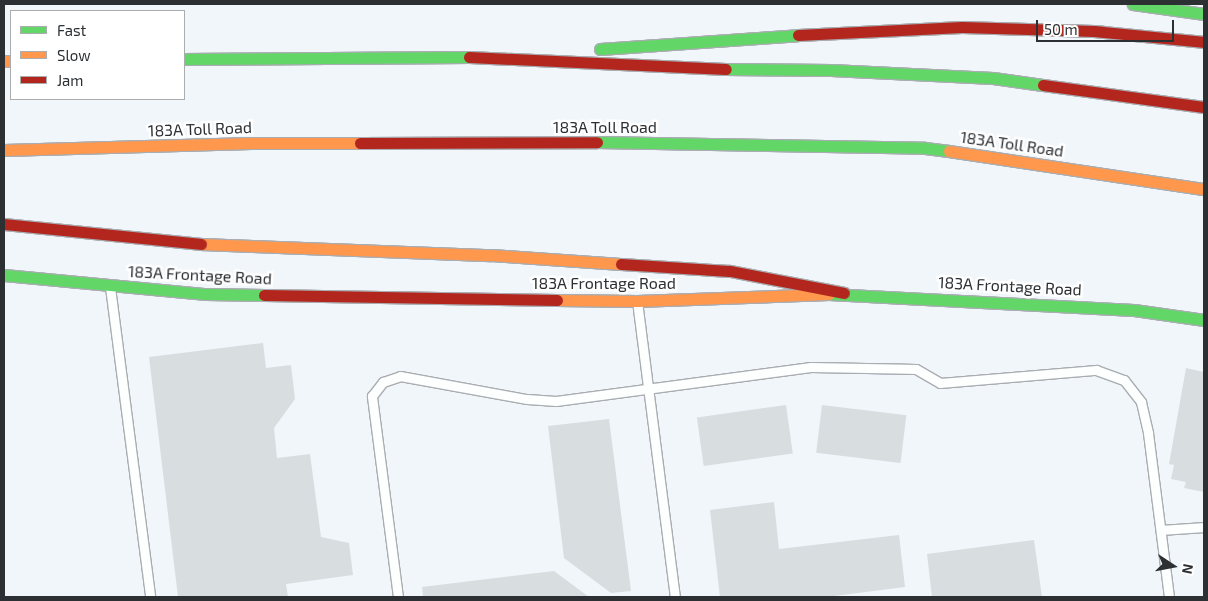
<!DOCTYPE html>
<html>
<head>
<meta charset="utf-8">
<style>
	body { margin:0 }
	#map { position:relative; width:1208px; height:601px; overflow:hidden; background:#f0f6fa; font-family:"Exo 2",sans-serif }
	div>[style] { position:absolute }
	.building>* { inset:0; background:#d8dde0; transform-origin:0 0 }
	.roads { filter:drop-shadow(1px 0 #a9adb1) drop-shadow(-1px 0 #a9adb1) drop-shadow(0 1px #a9adb1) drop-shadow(0 -1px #a9adb1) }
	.lane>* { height:9px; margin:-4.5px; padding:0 4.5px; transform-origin:4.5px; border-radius:4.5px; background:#fdfefe }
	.fast>* { height:11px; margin:-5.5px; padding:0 5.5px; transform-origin:5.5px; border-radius:5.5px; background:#63d668 }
	.slow>* { height:11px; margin:-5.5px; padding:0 5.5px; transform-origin:5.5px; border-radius:5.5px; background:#ff974d }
	.jam>* { height:11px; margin:-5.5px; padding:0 5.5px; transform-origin:5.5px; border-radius:5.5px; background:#b3261e }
	span { translate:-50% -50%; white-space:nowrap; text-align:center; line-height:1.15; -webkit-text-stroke:5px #fff; paint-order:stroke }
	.street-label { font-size:16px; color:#2c3033 }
	.frame { position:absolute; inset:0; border:5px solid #2c3033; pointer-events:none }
	.legend { position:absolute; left:10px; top:10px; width:175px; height:90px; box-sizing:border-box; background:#fff; border:1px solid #abacad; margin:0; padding:6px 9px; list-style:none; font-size:15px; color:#2c3033 }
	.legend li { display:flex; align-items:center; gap:10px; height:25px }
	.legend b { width:25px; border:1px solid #abacad }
	.north { position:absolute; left:1148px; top:541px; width:50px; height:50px; -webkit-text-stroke:4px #fff; paint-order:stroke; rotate:101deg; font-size:14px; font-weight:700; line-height:20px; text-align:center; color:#2c3033 }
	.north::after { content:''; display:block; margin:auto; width:18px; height:22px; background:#2c3033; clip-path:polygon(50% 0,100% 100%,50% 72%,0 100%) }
	.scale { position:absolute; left:1036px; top:20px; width:138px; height:22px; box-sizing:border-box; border:2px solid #2c3033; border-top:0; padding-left:6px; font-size:15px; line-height:18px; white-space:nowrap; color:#2c3033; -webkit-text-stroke:4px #fff; paint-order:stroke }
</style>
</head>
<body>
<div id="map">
	<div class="building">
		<i style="clip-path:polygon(263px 343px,266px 368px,291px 365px,295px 399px,274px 428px,277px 458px,310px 454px,321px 537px,349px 543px,353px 575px,286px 584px,288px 597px,178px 597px,149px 357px)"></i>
		<i style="clip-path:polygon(1186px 368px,1204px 372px,1204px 492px,1184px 488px,1186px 482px,1171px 479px,1174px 465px,1169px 464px)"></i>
		<i style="left:786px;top:405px;width:49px;height:90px;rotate:82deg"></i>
		<i style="left:822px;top:405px;width:85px;height:48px;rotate:7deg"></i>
		<i style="clip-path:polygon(609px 419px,631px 591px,611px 593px,564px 558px,548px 426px)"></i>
		<i style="clip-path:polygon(774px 502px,779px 549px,899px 535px,905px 587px,826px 597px,720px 597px,710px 510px)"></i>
		<i style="clip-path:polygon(1034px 540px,1042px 597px,932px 597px,927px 554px)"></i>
		<i style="clip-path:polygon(554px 571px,589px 597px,423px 597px,422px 587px)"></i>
	</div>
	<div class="roads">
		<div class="lane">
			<i style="left:110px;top:287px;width:313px;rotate:82.6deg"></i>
			<i style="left:637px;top:301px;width:298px;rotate:82.7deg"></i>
			<i style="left:1161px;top:530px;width:43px;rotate:-4deg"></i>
			<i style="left:398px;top:597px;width:203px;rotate:-97.4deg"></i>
			<i style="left:372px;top:396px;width:18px;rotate:-52deg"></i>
			<i style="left:383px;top:382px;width:18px;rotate:-19deg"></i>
			<i style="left:400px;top:376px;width:129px;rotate:10.3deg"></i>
			<i style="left:527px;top:399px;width:29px;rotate:4deg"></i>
			<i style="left:556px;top:401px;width:257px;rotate:-7.6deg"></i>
			<i style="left:811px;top:367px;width:105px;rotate:1.1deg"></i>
			<i style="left:916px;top:369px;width:28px;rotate:30deg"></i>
			<i style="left:940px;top:383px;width:157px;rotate:-4.8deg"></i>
			<i style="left:1096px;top:370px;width:30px;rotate:20deg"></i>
			<i style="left:1124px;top:380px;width:28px;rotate:52deg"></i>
			<i style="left:1141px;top:402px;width:32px;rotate:77deg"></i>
			<i style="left:1148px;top:433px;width:165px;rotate:82.7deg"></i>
		</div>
		<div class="fast">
			<i style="left:1133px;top:4px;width:72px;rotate:8deg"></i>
			<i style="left:600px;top:49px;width:198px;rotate:-4deg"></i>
			<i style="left:184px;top:59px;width:285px;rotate:-0.4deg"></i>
			<i style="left:726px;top:69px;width:105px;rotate:0.5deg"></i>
			<i style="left:831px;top:70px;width:162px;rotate:2.8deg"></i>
			<i style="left:993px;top:78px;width:50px;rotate:8deg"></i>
			<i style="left:597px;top:142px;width:328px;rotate:1deg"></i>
			<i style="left:925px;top:148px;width:24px;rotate:7deg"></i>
			<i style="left:4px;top:275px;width:203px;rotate:5.4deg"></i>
			<i style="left:206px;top:294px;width:58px;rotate:1deg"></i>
			<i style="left:829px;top:294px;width:305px;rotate:3deg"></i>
			<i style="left:1134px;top:310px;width:71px;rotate:8.1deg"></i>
		</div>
		<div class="slow">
			<i style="left:4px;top:61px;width:7px"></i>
			<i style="left:4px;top:150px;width:247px;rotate:-1.6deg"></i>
			<i style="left:251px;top:143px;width:109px"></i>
			<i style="left:949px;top:151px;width:258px;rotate:8.5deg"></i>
			<i style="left:201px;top:244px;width:290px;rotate:2.2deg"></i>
			<i style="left:491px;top:255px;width:130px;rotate:4deg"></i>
			<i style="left:557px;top:300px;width:80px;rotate:0.7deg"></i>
			<i style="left:637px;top:301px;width:192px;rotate:-2.1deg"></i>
		</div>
		<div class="jam">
			<i style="left:798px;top:35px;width:164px;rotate:-2.8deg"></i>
			<i style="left:962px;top:27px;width:132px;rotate:1.7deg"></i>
			<i style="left:1094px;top:31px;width:111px;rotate:5.7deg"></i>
			<i style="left:469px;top:57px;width:257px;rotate:2.7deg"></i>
			<i style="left:1043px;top:85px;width:162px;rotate:7.8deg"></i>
			<i style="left:360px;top:143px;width:237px;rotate:-0.2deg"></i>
			<i style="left:4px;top:224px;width:198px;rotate:5.8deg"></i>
			<i style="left:621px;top:264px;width:109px;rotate:3.7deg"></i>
			<i style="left:730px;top:271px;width:116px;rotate:10.9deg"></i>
			<i style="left:264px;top:295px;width:293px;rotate:1deg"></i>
		</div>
	</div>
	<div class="street-label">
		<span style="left:605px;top:127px">183A Toll Road</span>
		<span style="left:200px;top:129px;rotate:-2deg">183A Toll Road</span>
		<span style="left:1012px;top:144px;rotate:8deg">183A Toll Road</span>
		<span style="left:200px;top:275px;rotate:3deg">183A Frontage Road</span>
		<span style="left:604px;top:283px">183A Frontage Road</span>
		<span style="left:1010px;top:286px;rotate:3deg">183A Frontage Road</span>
	</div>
	<div class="frame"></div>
	<ul class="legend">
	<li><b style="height:6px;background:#63d668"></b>Fast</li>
	<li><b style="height:6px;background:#ff974d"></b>Slow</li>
	<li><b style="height:6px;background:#b3261e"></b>Jam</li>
	</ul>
	<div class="north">N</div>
	<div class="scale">50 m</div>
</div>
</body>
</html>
